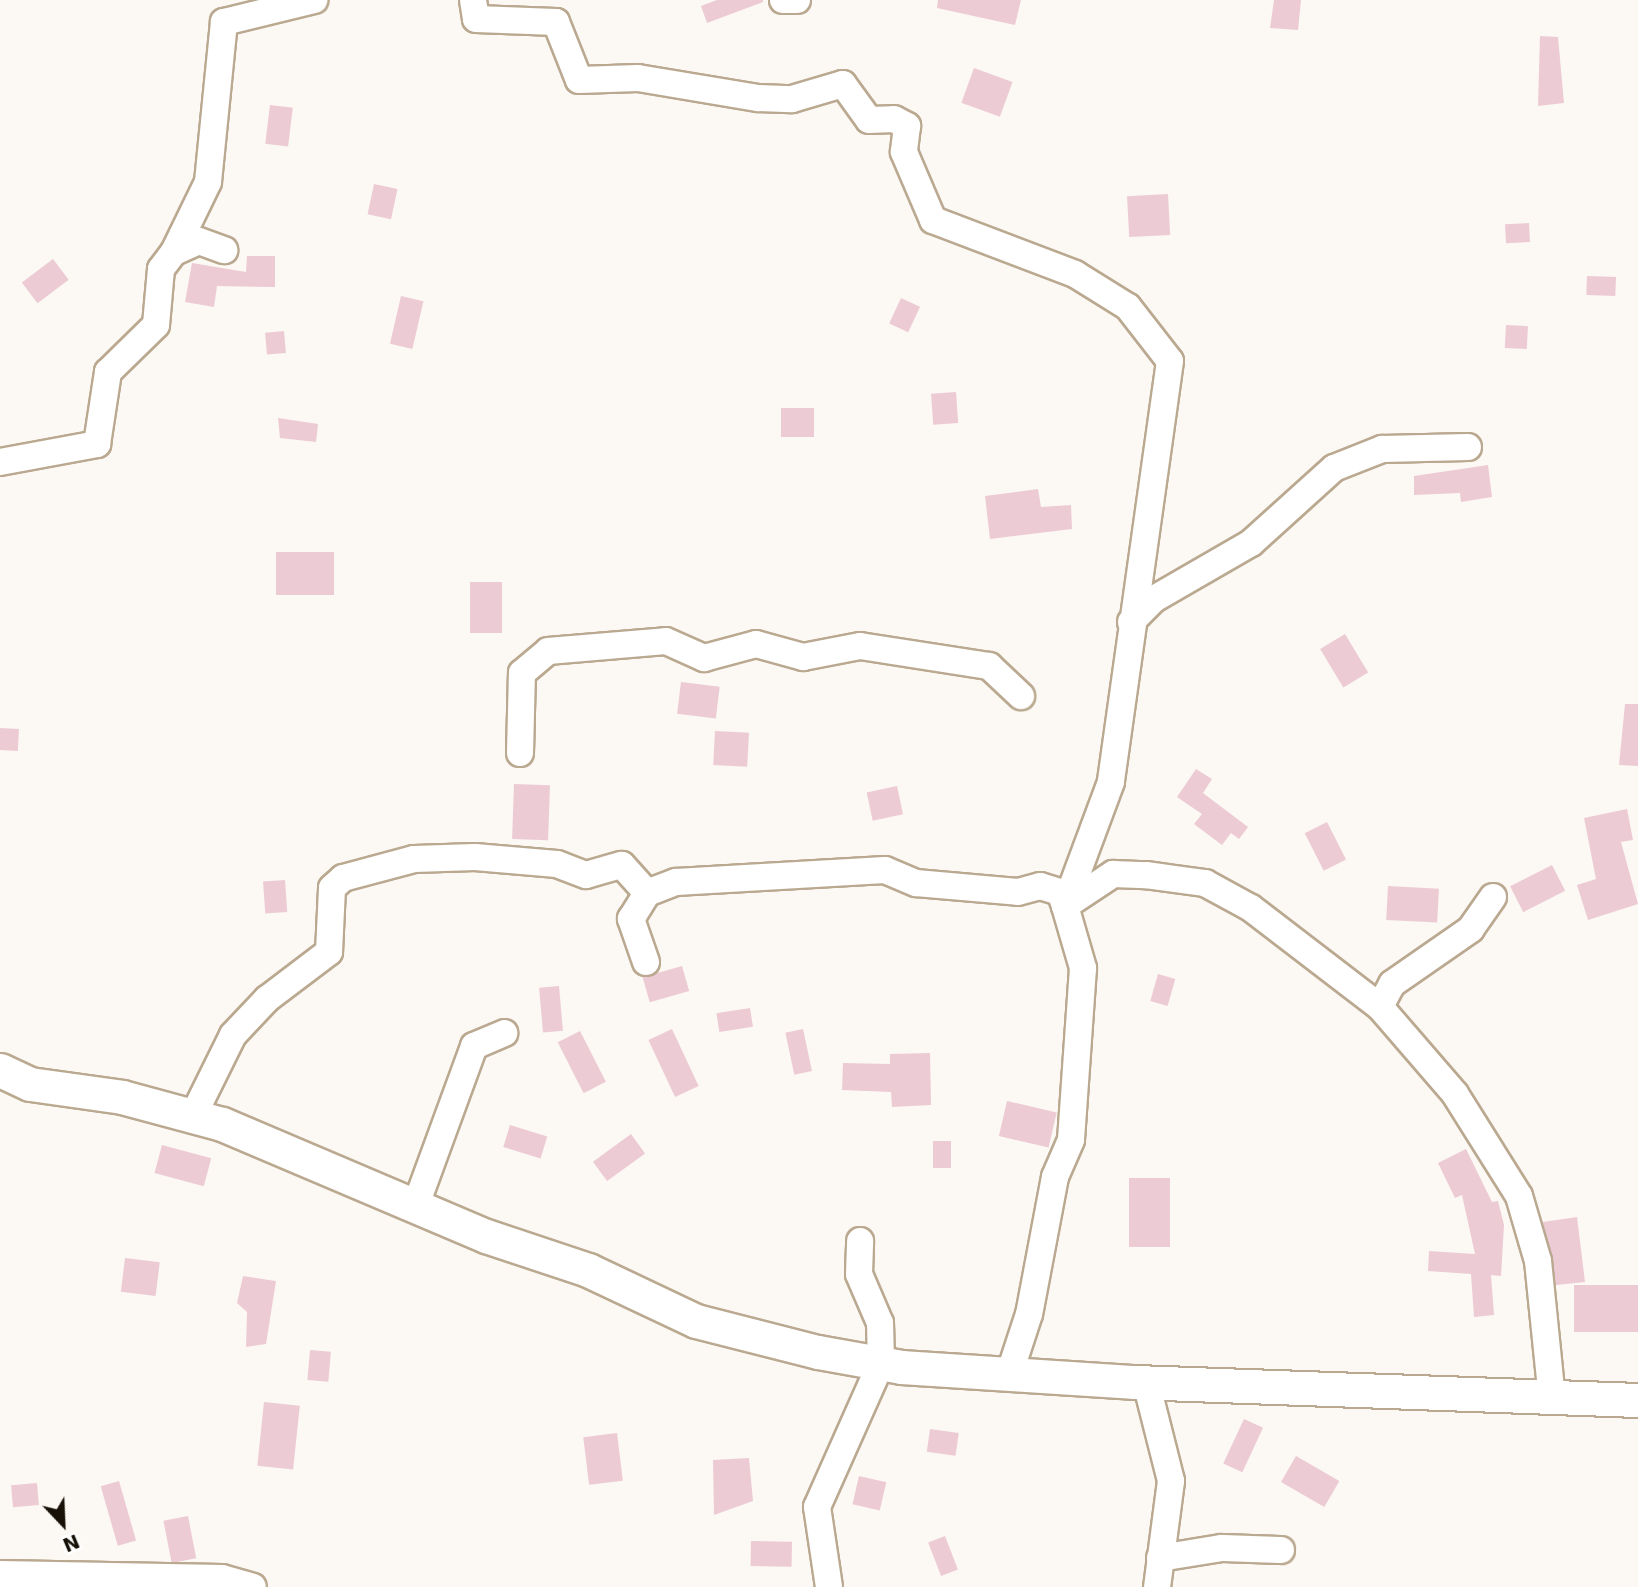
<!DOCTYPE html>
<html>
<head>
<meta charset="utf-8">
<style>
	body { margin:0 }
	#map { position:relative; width:1638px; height:1587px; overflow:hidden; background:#fcf8f3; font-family:"DejaVu Sans",sans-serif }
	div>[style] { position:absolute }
	.building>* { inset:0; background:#edcbd5; transform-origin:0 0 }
	.roads { filter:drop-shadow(2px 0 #baa990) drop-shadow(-2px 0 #baa990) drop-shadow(0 2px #baa990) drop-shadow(0 -2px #baa990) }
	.minor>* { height:26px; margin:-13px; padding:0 13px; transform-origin:13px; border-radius:13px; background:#fff }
	.major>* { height:33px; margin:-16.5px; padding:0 16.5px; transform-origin:16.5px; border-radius:16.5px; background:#fff }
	span { translate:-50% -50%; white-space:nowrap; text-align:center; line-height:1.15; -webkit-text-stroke:7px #fff; paint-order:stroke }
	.north { position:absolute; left:28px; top:1489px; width:70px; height:70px; -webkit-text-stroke:5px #fff; paint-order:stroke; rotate:157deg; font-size:19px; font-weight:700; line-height:28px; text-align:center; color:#171108 }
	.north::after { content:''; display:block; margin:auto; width:24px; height:32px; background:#171108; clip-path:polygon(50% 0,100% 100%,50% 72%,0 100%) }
</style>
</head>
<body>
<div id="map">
	<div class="building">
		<i style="clip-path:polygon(717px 0,763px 0,763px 2px,707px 23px,701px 6px)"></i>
		<i style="clip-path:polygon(938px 0,1021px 0,1015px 25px,937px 8px)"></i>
		<i style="clip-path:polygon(1274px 0,1301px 0,1298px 30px,1270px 28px)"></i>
		<i style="clip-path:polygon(1540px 36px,1558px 37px,1564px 103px,1538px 106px)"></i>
		<i style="left:974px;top:68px;width:41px;height:37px;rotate:20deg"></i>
		<i style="left:270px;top:105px;width:23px;height:39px;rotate:7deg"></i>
		<i style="left:374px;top:184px;width:24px;height:31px;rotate:12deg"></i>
		<i style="left:1168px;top:194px;width:41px;height:41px;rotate:87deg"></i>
		<i style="left:1529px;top:223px;width:19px;height:24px;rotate:87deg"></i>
		<i style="clip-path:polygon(247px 256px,275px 256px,275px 287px,217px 286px,214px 307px,185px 302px,192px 263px,246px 272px)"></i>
		<i style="left:53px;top:259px;width:26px;height:39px;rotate:53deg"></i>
		<i style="left:1587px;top:276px;width:29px;height:19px;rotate:2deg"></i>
		<i style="left:401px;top:296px;width:23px;height:49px;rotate:13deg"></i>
		<i style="left:901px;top:298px;width:21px;height:28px;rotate:25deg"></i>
		<i style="left:1506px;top:325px;width:22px;height:23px;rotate:3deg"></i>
		<i style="left:284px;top:331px;width:22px;height:19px;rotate:85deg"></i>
		<i style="left:956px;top:392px;width:31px;height:25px;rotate:86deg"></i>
		<i style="left:781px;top:408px;width:33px;height:29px"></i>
		<i style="clip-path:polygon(278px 418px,318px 424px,316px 442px,280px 438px)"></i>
		<i style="clip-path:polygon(1488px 465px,1492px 497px,1461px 502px,1460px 493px,1414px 495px,1414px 476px)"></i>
		<i style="clip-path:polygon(1038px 489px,1041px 507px,1071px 505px,1072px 529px,990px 539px,985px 496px)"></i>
		<i style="left:276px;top:552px;width:58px;height:43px"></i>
		<i style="left:470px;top:582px;width:32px;height:51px"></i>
		<i style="left:1345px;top:634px;width:45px;height:29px;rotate:59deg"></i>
		<i style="left:681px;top:682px;width:39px;height:32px;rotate:7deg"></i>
		<i style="clip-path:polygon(1625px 704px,1638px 704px,1638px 766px,1619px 765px)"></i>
		<i style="left:0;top:728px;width:19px;height:22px;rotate:3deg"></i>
		<i style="left:715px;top:731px;width:34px;height:34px;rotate:3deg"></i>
		<i style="clip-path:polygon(1196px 769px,1212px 779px,1203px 793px,1248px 827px,1239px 839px,1231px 833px,1222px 845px,1194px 824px,1202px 814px,1177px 797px)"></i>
		<i style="left:514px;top:784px;width:36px;height:55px;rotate:2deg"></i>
		<i style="left:897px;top:786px;width:29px;height:31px;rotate:78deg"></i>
		<i style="clip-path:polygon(1627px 809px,1633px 840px,1621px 842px,1638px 904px,1588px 920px,1577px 885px,1596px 879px,1584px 818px)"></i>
		<i style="left:1327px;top:822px;width:42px;height:25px;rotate:63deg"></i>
		<i style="left:1552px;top:865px;width:29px;height:47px;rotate:63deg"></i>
		<i style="left:285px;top:880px;width:32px;height:22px;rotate:86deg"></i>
		<i style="left:1388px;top:886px;width:51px;height:34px;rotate:3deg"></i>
		<i style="left:682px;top:966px;width:26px;height:41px;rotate:74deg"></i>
		<i style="left:1158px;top:974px;width:18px;height:28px;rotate:16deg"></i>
		<i style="left:559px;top:986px;width:45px;height:20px;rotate:85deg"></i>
		<i style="left:750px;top:1008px;width:19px;height:34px;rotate:81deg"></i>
		<i style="left:672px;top:1029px;width:63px;height:26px;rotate:65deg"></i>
		<i style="left:803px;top:1029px;width:43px;height:18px;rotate:78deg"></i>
		<i style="left:580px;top:1031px;width:57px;height:25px;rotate:63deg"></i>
		<i style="clip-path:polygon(930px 1053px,931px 1105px,892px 1107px,891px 1092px,842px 1090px,843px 1063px,890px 1064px,890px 1054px)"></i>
		<i style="left:1007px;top:1101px;width:51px;height:36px;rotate:13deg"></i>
		<i style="left:510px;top:1125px;width:39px;height:23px;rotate:17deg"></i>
		<i style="left:631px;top:1134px;width:24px;height:47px;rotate:54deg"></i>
		<i style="left:933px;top:1141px;width:18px;height:27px"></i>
		<i style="left:162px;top:1145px;width:51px;height:29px;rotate:15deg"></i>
		<i style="clip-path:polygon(1466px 1149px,1492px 1202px,1498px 1201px,1504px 1225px,1501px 1276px,1491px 1275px,1494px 1315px,1474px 1317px,1471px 1274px,1428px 1271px,1429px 1251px,1475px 1254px,1462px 1195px,1455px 1198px,1438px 1163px)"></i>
		<i style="left:1129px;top:1178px;width:41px;height:69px"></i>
		<i style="clip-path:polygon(1577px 1217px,1585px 1282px,1556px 1285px,1543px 1222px)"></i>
		<i style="left:125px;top:1258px;width:35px;height:34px;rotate:7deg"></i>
		<i style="clip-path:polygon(243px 1276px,276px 1281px,266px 1344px,246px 1347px,247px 1312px,237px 1303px)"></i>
		<i style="left:1638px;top:1285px;width:47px;height:64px;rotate:90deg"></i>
		<i style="left:310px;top:1350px;width:21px;height:30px;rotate:5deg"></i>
		<i style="left:264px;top:1402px;width:36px;height:64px;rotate:6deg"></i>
		<i style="left:1244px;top:1419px;width:21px;height:49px;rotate:25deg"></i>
		<i style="left:930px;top:1429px;width:29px;height:23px;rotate:8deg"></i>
		<i style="left:617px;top:1433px;width:48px;height:34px;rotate:83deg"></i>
		<i style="left:1296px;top:1456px;width:50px;height:30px;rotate:30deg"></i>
		<i style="clip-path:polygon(749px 1458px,753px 1501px,714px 1515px,713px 1460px)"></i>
		<i style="left:859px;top:1476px;width:28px;height:29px;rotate:13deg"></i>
		<i style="left:119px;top:1481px;width:62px;height:19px;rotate:74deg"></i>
		<i style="left:37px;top:1483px;width:22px;height:26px;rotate:85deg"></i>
		<i style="left:188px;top:1516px;width:43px;height:25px;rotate:79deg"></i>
		<i style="left:945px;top:1536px;width:36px;height:18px;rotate:69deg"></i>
		<i style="left:751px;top:1541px;width:41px;height:25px;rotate:1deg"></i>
	</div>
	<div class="roads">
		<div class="minor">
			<i style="left:473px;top:0;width:19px;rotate:81deg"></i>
			<i style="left:476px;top:19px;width:80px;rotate:2.1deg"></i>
			<i style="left:556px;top:22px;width:62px;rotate:68.4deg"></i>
			<i style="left:579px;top:80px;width:59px;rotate:-1.9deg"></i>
			<i style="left:638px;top:78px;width:122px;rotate:9.5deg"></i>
			<i style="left:758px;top:98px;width:34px;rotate:2deg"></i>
			<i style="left:792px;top:99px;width:53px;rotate:-16.4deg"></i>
			<i style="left:843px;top:84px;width:44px;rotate:54.2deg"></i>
			<i style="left:869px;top:120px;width:25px;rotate:-2deg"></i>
			<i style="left:894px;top:119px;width:15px;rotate:28deg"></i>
			<i style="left:907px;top:126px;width:26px;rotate:97deg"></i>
			<i style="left:904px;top:152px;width:74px;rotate:66.9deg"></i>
			<i style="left:933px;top:220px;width:152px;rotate:20.8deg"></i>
			<i style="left:1075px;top:274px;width:62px;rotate:31.9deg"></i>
			<i style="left:1128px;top:307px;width:68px;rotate:52.1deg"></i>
			<i style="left:1170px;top:361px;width:425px;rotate:98deg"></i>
			<i style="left:1111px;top:782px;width:132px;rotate:110.4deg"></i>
			<i style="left:1065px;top:906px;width:65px;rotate:73.8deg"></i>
			<i style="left:1083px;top:968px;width:172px;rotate:94deg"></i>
			<i style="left:1071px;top:1140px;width:40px;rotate:113.4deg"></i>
			<i style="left:1055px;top:1177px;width:139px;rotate:100.7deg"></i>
			<i style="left:1029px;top:1314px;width:58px;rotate:108.1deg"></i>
			<i style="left:783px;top:0;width:14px"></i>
			<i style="left:174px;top:252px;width:78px;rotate:-64.1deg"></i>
			<i style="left:208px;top:182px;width:161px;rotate:-84.3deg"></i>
			<i style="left:224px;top:22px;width:93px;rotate:-13.7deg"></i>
			<i style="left:0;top:462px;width:99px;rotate:-10.5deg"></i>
			<i style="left:97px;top:444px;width:73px;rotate:-81.3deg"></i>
			<i style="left:108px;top:372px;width:67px;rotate:-44.4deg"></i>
			<i style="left:156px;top:325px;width:56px;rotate:-84.9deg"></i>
			<i style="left:161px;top:269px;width:21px;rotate:-53deg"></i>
			<i style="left:174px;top:252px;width:27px;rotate:-24deg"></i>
			<i style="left:199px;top:241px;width:27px;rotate:20deg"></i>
			<i style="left:1131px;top:622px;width:33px;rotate:-45deg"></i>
			<i style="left:1154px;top:599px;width:112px;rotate:-30deg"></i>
			<i style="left:1251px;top:543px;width:112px;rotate:-42.1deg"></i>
			<i style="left:1334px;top:468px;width:52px;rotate:-21.6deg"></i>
			<i style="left:1382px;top:449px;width:86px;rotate:-1.3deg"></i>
			<i style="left:520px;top:753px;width:80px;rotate:-88.6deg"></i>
			<i style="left:522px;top:673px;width:34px;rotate:-40deg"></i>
			<i style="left:548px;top:651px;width:118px;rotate:-4.8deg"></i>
			<i style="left:666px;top:641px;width:42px;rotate:24.1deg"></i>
			<i style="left:704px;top:658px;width:54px;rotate:-15.1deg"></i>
			<i style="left:756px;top:644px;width:49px;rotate:15.5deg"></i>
			<i style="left:803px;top:657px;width:58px;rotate:-10.9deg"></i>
			<i style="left:860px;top:646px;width:131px;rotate:8.8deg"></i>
			<i style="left:989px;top:666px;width:44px;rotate:43.2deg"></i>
			<i style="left:1493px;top:897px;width:39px;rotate:125deg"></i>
			<i style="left:1471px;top:929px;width:96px;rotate:145.2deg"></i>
			<i style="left:1392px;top:984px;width:26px;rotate:118deg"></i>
			<i style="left:1380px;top:1007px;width:115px;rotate:49.2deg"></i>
			<i style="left:1455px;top:1094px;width:120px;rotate:57.9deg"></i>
			<i style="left:1519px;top:1196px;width:68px;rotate:73.7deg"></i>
			<i style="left:1538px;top:1261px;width:138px;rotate:84.2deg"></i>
			<i style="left:646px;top:962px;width:46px;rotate:-109.2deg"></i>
			<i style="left:631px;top:919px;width:31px;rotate:-58deg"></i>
			<i style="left:647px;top:893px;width:31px;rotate:-21deg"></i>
			<i style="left:676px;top:882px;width:209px;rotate:-3.3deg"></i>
			<i style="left:885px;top:870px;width:34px;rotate:23deg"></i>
			<i style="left:916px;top:883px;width:102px;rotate:5deg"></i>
			<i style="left:1018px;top:892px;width:23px;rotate:-15deg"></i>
			<i style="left:1040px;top:886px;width:21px;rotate:17deg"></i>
			<i style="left:1060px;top:892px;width:15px;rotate:70deg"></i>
			<i style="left:1065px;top:906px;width:58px;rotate:-33.7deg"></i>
			<i style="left:1113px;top:874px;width:33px;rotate:2deg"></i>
			<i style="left:1146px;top:875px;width:60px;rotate:7.7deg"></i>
			<i style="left:1205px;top:883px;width:52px;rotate:28.5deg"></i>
			<i style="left:1251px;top:908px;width:163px;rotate:37.5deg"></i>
			<i style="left:193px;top:1116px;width:90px;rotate:-63.7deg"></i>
			<i style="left:233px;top:1035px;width:50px;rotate:-46.6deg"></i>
			<i style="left:267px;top:999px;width:78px;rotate:-37.2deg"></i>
			<i style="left:329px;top:952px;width:64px;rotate:-87.3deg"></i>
			<i style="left:332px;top:888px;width:15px;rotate:-42deg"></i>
			<i style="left:343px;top:878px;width:73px;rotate:-15deg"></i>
			<i style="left:414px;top:859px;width:61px;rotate:-1.9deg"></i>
			<i style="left:475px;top:857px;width:82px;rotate:4.9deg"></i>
			<i style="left:557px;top:864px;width:31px;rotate:21deg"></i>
			<i style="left:586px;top:875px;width:37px;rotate:-16deg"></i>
			<i style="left:622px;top:865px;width:38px;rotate:48deg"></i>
			<i style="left:417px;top:1202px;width:166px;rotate:-69.9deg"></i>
			<i style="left:474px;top:1046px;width:33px;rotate:-23deg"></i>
			<i style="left:1146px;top:1382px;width:102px;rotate:75.8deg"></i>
			<i style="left:1171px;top:1481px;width:107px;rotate:97.5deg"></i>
			<i style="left:1160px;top:1558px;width:63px;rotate:-9.2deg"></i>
			<i style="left:1222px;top:1548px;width:59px;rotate:1.9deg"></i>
			<i style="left:0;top:1574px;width:222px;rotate:1deg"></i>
			<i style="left:222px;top:1578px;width:32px;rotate:16deg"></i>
			<i style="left:829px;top:1587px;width:81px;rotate:-98.5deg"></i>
			<i style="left:817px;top:1507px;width:158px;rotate:-66deg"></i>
			<i style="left:881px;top:1363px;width:40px;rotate:-91.4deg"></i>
			<i style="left:880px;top:1323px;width:53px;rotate:-113.2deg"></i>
			<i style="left:859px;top:1274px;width:33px;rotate:-88deg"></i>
		</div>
		<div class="major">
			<i style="left:0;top:1070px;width:33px;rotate:25deg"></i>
			<i style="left:30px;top:1084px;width:93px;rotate:8deg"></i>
			<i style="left:122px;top:1097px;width:104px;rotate:15.1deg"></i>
			<i style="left:222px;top:1124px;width:287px;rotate:23deg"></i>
			<i style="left:486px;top:1236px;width:108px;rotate:18.4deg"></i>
			<i style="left:588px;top:1270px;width:119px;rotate:25.3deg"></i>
			<i style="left:696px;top:1321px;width:126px;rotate:14.3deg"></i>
			<i style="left:818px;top:1352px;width:85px;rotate:10.1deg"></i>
			<i style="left:902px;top:1367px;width:233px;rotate:3.7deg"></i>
			<i style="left:1135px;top:1382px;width:503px;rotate:2.05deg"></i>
		</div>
	</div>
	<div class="north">N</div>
</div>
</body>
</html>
